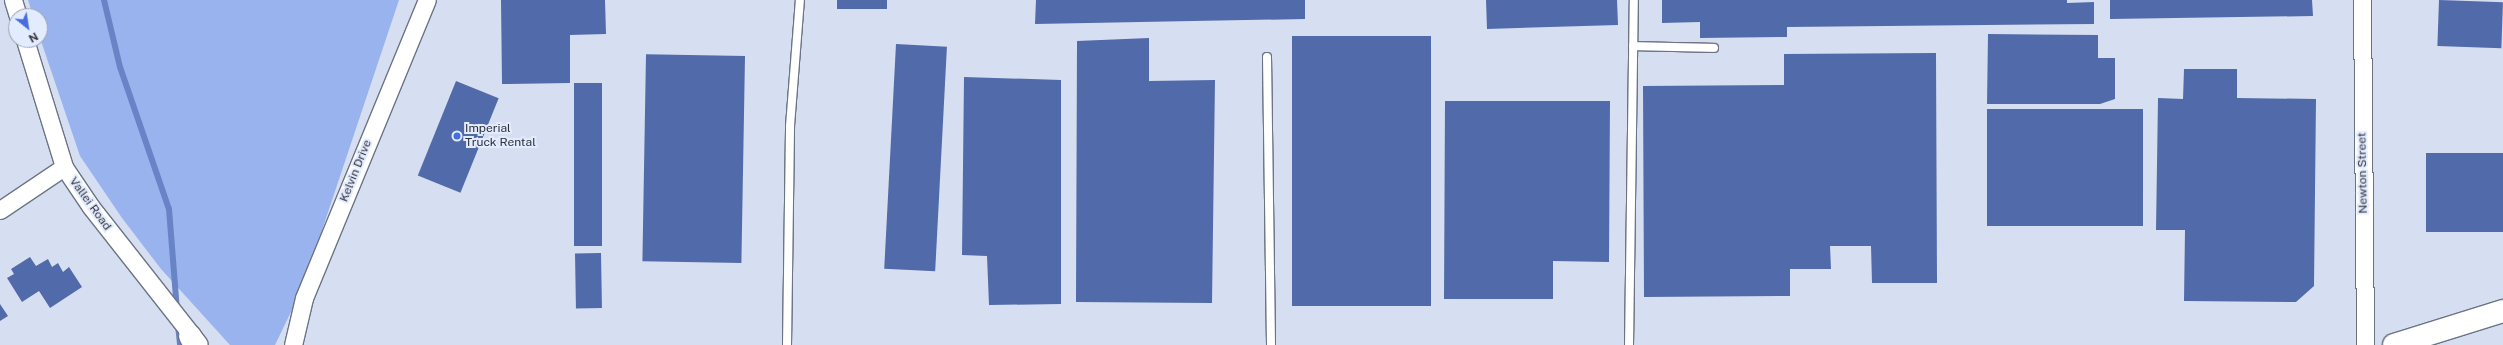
<!DOCTYPE html>
<html>
<head>
<meta charset="utf-8">
<style>
	body { margin:0 }
	#map { position:relative; width:2503px; height:345px; overflow:hidden; background:#d6def1; font-family:"Public Sans",sans-serif }
	div>[style] { position:absolute }
	.green>* { inset:0; background:#99b3ef }
	.stream>* { height:6px; margin:-3px; padding:0 3px; transform-origin:3px; border-radius:3px; background:#6984c6 }
	.building>* { inset:0; background:#516aa9; transform-origin:0 0 }
	.roads { filter:drop-shadow(1px 0 #6c7484) drop-shadow(-1px 0 #6c7484) drop-shadow(0 1px #6c7484) drop-shadow(0 -1px #6c7484) }
	.lane>* { height:8px; margin:-4px; padding:0 4px; transform-origin:4px; border-radius:4px; background:#fff }
	.street>* { height:17px; margin:-8.5px; padding:0 8.5px; transform-origin:8.5px; border-radius:8.5px; background:#fff }
	.secondary>* { height:22px; margin:-11px; padding:0 11px; transform-origin:11px; border-radius:11px; background:#fff }
	.dots>* { width:11px; height:11px; translate:-50% -50%; box-sizing:border-box; border:2px solid #e3ebfe; border-radius:50% }
	span { translate:-50% -50%; white-space:nowrap; text-align:center; line-height:1.15; -webkit-text-stroke:4px #e3ebfe; paint-order:stroke }
	.poi-label { font-size:12px; color:#2e3138 }
	.left { translate:0 -50%; text-align:left }
	.street-label { font-size:12px; color:#2e3138 }
	.north { position:absolute; left:8px; top:8px; width:40px; height:40px; box-sizing:border-box; background:#e3ebfe; border:1px solid #9ba1af; border-radius:50%; rotate:150deg; font-size:11px; font-weight:700; line-height:16px; text-align:center; color:#2e3138 }
	.north::after { content:''; display:block; margin:auto; width:14px; height:18px; background:#456ddf; clip-path:polygon(50% 0,100% 100%,50% 72%,0 100%) }
</style>
</head>
<body>
<div id="map">
	<div class="green">
		<i style="clip-path:polygon(28px 0,399px 0,303px 287px,275px 345px,230px 345px,161px 269px,122px 218px,80px 156px,40px 38px,40px 16px,33px 16px)"></i>
	</div>
	<div class="stream">
		<i style="left:104px;top:0;width:69px;rotate:76.6deg"></i>
		<i style="left:120px;top:67px;width:150px;rotate:71deg"></i>
		<i style="left:169px;top:209px;width:101px;rotate:85.5deg"></i>
		<i style="left:178px;top:325px;width:20px;rotate:84deg"></i>
	</div>
	<div class="building">
		<i style="clip-path:polygon(501px 0,605px 0,606px 34px,570px 35px,570px 83px,502px 84px)"></i>
		<i style="left:837px;top:0;width:50px;height:9px"></i>
		<i style="clip-path:polygon(1036px 0,1305px 0,1305px 19px,1035px 24px)"></i>
		<i style="clip-path:polygon(1486px 0,1617px 0,1618px 25px,1487px 29px)"></i>
		<i style="clip-path:polygon(1662px 0,2067px 0,2067px 3px,2094px 2px,2094px 24px,1787px 27px,1787px 37px,1700px 38px,1700px 22px,1662px 23px)"></i>
		<i style="clip-path:polygon(2110px 0,2312px 0,2313px 16px,2110px 19px)"></i>
		<i style="left:2439px;top:0;width:64px;height:46px;rotate:2deg"></i>
		<i style="clip-path:polygon(1988px 34px,2098px 35px,2098px 58px,2115px 58px,2115px 99px,2100px 104px,1987px 104px)"></i>
		<i style="left:1431px;top:36px;width:270px;height:139px;rotate:90deg"></i>
		<i style="clip-path:polygon(1149px 38px,1149px 81px,1215px 80px,1212px 303px,1076px 302px,1077px 41px)"></i>
		<i style="left:896px;top:44px;width:51px;height:225px;rotate:3deg"></i>
		<i style="clip-path:polygon(1936px 53px,1937px 283px,1872px 283px,1871px 246px,1830px 246px,1831px 269px,1790px 269px,1790px 296px,1644px 297px,1643px 86px,1784px 85px,1784px 54px)"></i>
		<i style="left:745px;top:56px;width:207px;height:99px;rotate:91deg"></i>
		<i style="clip-path:polygon(2184px 69px,2237px 69px,2237px 98px,2316px 99px,2314px 286px,2296px 302px,2184px 301px,2185px 230px,2156px 230px,2158px 98px,2183px 99px)"></i>
		<i style="clip-path:polygon(964px 77px,1061px 80px,1061px 304px,989px 305px,987px 256px,962px 255px)"></i>
		<i style="left:456px;top:81px;width:46px;height:102px;rotate:22deg"></i>
		<i style="left:602px;top:83px;width:163px;height:28px;rotate:90deg"></i>
		<i style="clip-path:polygon(1445px 101px,1610px 101px,1609px 262px,1553px 261px,1553px 299px,1444px 299px)"></i>
		<i style="left:1987px;top:109px;width:156px;height:117px"></i>
		<i style="left:2503px;top:153px;width:79px;height:77px;rotate:90deg"></i>
		<i style="left:601px;top:253px;width:55px;height:26px;rotate:89deg"></i>
		<i style="clip-path:polygon(30px 257px,36px 266px,48px 259px,52px 267px,58px 263px,63px 272px,69px 267px,82px 287px,50px 308px,39px 291px,22px 302px,7px 278px,14px 274px,11px 269px)"></i>
		<i style="clip-path:polygon(0 304px,8px 316px,0 321px)"></i>
	</div>
	<div class="roads">
		<div class="lane">
			<i style="left:1633px;top:46px;width:81px;rotate:1.4deg"></i>
			<i style="left:1267px;top:57px;width:288px;rotate:89.2deg"></i>
			<i style="left:787px;top:345px;width:219px;rotate:-89.2deg"></i>
			<i style="left:790px;top:126px;width:126px;rotate:-85.5deg"></i>
			<i style="left:1629px;top:345px;width:345px;rotate:-89.2deg"></i>
		</div>
		<div class="street">
			<i style="left:13px;top:0;width:17px;rotate:73deg"></i>
			<i style="left:2362px;top:0;width:345px;rotate:89.5deg"></i>
			<i style="left:25px;top:40px;width:133px;rotate:72.9deg"></i>
			<i style="left:64px;top:167px;width:48px;rotate:56deg"></i>
			<i style="left:91px;top:207px;width:174px;rotate:51.8deg"></i>
			<i style="left:0;top:210px;width:77px;rotate:-33.9deg"></i>
			<i style="left:293px;top:345px;width:48px;rotate:-76.8deg"></i>
			<i style="left:304px;top:298px;width:322px;rotate:-67.6deg"></i>
		</div>
		<div class="secondary">
			<i style="left:190px;top:336px;width:10px;rotate:61deg"></i>
			<i style="left:2394px;top:345px;width:114px;rotate:-17.3deg"></i>
		</div>
	</div>
	<div class="dots">
		<i style="left:457px;top:136px;background:#456ddf"></i>
	</div>
	<div class="poi-label">
		<span class="left" style="left:465px;top:136px">Imperial<br>Truck Rental</span>
	</div>
	<div class="street-label">
		<span style="left:356px;top:171px;rotate:-68deg">Kelvin Drive</span>
		<span style="left:2363px;top:173px;rotate:-91deg">Newton Street</span>
		<span style="left:90px;top:204px;rotate:54deg">Vallei Road</span>
	</div>
	<div class="north">N</div>
</div>
</body>
</html>
